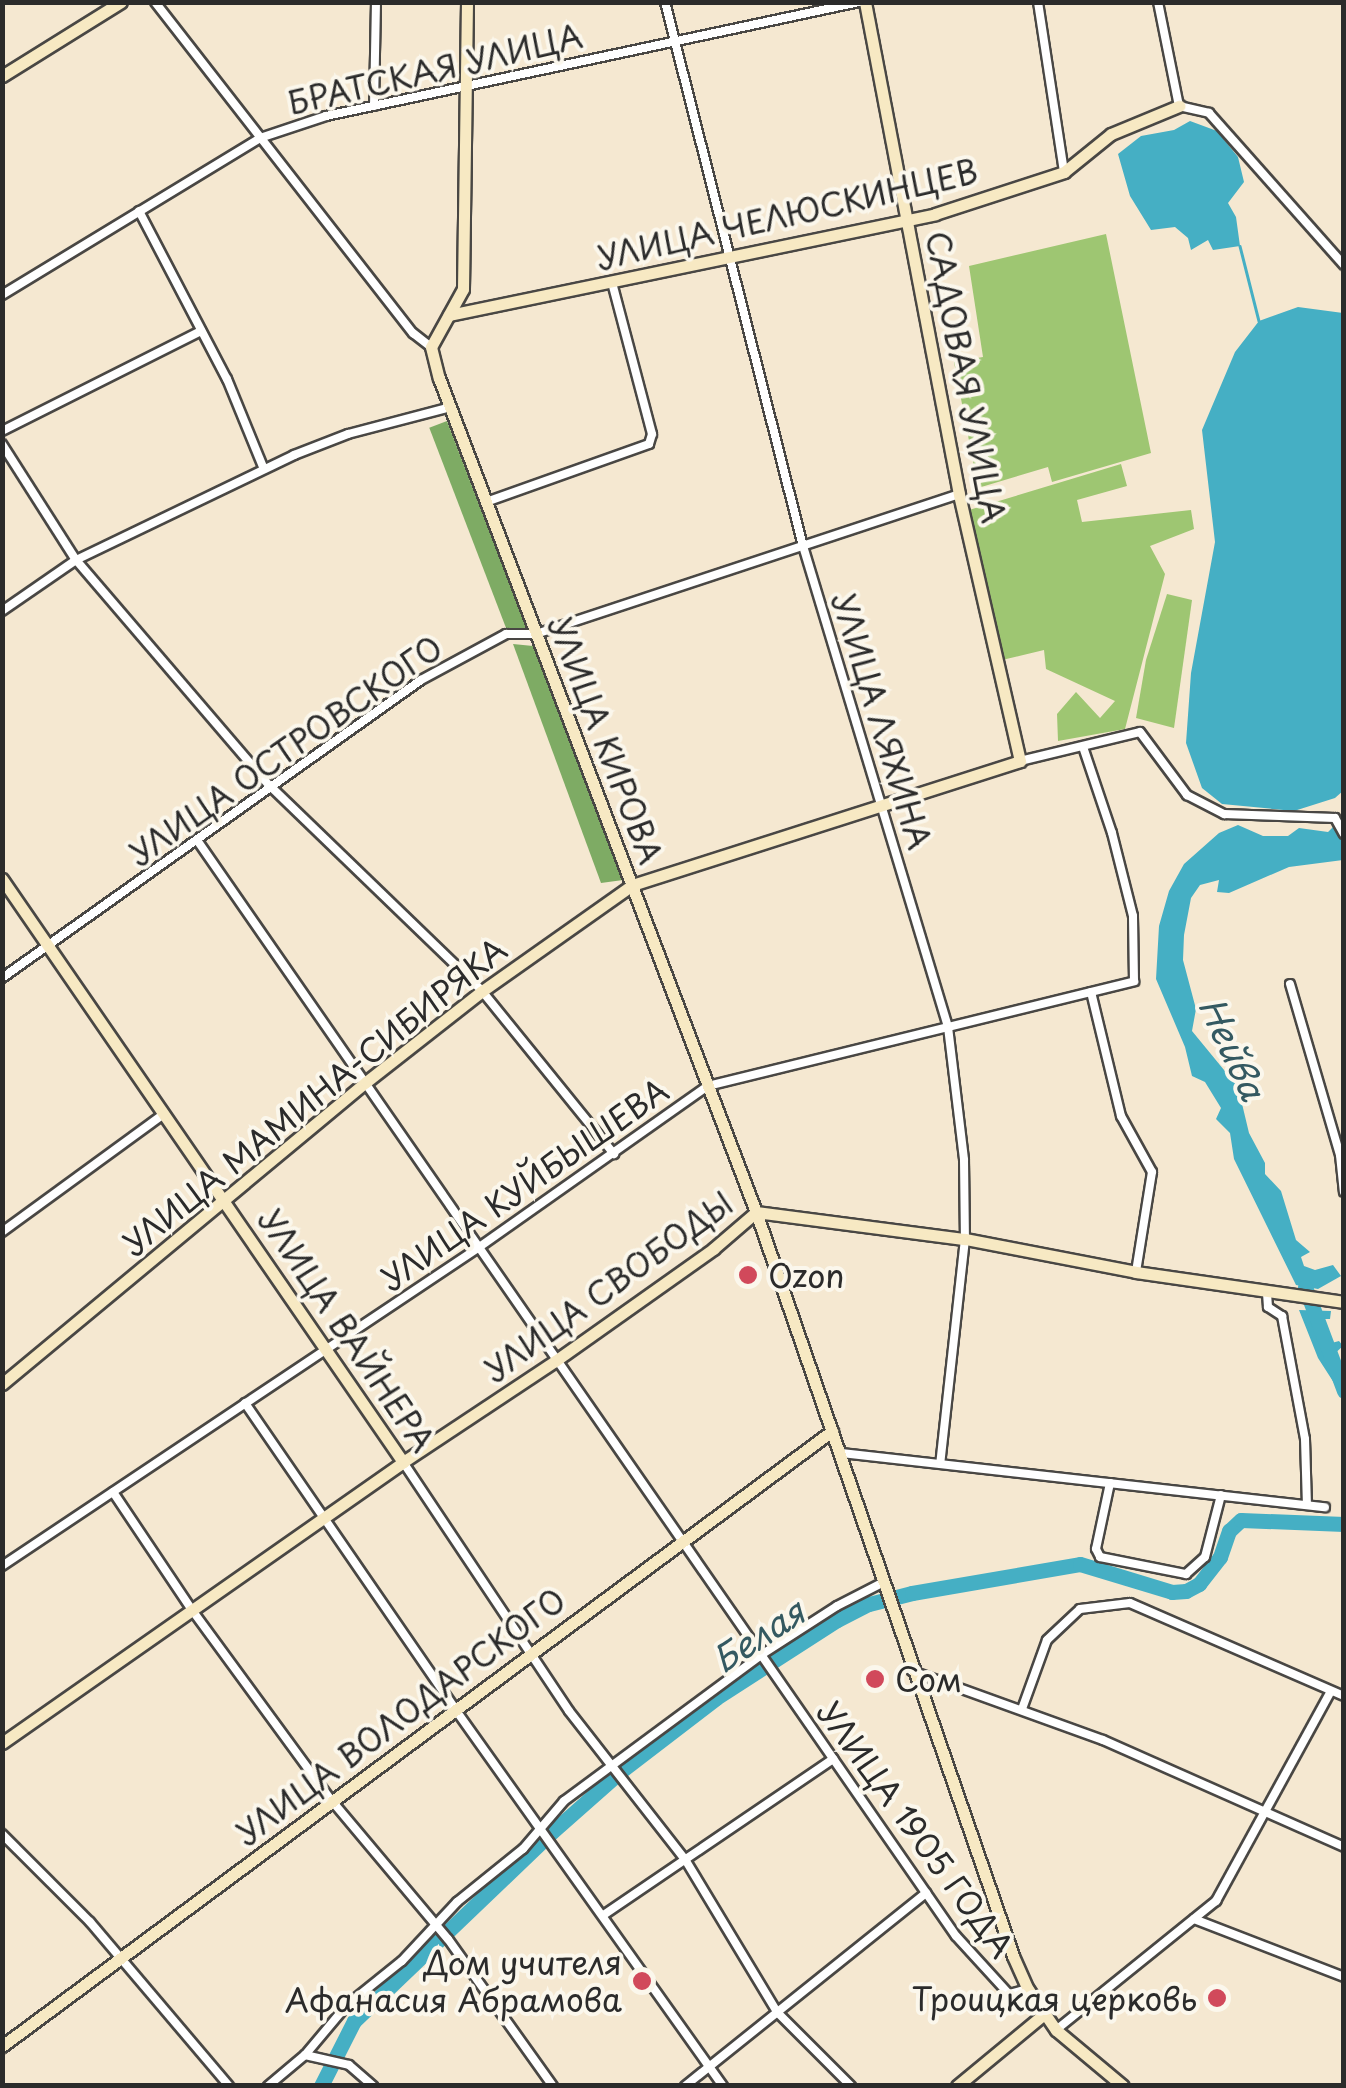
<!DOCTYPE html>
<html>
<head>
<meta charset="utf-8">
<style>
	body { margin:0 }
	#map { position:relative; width:1346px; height:2088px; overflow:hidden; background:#f5e8d1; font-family:"Playpen Sans",sans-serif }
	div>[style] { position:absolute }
	.green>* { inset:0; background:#9ec672 }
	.forest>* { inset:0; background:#7eab64; transform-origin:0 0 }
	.water>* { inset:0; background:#45afc4 }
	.stream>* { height:2.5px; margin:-1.25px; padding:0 1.25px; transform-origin:1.25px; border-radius:1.25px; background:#45afc4 }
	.river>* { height:15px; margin:-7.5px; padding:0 7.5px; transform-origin:7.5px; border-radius:7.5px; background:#45afc4 }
	.roads { filter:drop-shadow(2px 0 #494744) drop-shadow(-2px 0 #494744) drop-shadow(0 2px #494744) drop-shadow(0 -2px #494744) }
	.street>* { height:8px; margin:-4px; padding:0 4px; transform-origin:4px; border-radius:4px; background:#fff }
	.secondary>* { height:11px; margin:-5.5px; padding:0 5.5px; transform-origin:5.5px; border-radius:5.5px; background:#f7e9c3 }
	.dots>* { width:28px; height:28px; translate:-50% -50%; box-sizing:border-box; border:5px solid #fbf7ec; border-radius:50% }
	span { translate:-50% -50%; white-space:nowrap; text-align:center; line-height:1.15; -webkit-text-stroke:8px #fbf7ec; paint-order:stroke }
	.street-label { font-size:32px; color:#2b2b2b }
	.poi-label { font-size:32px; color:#2b2b2b }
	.left { translate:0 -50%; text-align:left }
	.right { translate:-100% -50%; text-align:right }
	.water-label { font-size:35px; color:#345961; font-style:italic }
	.frame { position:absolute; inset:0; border:5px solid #2b2b2b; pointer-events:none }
</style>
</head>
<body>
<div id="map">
	<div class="green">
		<i style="clip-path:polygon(1106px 234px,1151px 453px,1052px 482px,1048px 467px,978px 488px,954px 362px,983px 357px,969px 266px)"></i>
		<i style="clip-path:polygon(1121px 464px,1127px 486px,1077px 500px,1082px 522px,1191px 510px,1194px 529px,1150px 546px,1165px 574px,1125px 729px,1058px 741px,1057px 714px,1076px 692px,1100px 718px,1115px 701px,1046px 669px,1044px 650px,1002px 660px,969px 510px)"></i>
		<i style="clip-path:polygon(1167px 594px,1192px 600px,1174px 728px,1136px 718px,1146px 660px)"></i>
	</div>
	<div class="forest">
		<i style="left:447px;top:421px;width:221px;height:19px;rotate:69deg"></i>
		<i style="clip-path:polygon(513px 644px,533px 646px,623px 880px,601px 883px)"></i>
	</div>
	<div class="water">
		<i style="clip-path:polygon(1190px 121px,1217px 131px,1238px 157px,1244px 182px,1228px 203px,1236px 217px,1240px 246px,1213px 250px,1208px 240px,1191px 250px,1188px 238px,1175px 227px,1151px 230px,1130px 196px,1118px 154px,1141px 136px,1174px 130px)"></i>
		<i style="clip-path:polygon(1298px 307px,1343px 313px,1344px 790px,1335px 798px,1294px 811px,1222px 804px,1202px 788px,1186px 743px,1191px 673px,1215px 542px,1202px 430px,1235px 352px,1259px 321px)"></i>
		<i style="clip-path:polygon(1238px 825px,1263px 836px,1288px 836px,1299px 828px,1328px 832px,1335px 825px,1343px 842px,1343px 860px,1289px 867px,1229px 893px,1217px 892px,1219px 880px,1200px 885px,1191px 898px,1184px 935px,1183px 960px,1196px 1009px,1192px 1031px,1238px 1087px,1249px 1133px,1265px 1163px,1265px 1174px,1281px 1191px,1296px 1240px,1310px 1252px,1301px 1257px,1304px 1266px,1315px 1270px,1333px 1265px,1341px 1276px,1318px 1289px,1296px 1285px,1234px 1159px,1230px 1133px,1216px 1119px,1221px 1108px,1205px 1082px,1192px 1076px,1185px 1047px,1156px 979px,1159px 926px,1169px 891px,1184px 864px,1219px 833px)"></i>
		<i style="clip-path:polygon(1299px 1310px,1331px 1311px,1330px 1319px,1319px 1319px,1328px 1344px,1339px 1341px,1343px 1346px,1332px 1356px,1341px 1371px,1342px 1387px,1336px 1386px,1318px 1358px)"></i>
		<i style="clip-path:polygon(1300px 1517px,1343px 1520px,1343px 1529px,1304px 1528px,1294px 1522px)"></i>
	</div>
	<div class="stream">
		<i style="left:1240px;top:246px;width:77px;rotate:75.8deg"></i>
	</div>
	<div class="river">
		<i style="left:1305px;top:1287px;width:111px;rotate:69.4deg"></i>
		<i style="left:321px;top:2086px;width:73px;rotate:-63.1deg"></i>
		<i style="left:354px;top:2021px;width:274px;rotate:-43.7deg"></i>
		<i style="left:552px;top:1832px;width:92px;rotate:-41.5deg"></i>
		<i style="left:621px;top:1771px;width:120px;rotate:-37.5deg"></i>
		<i style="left:716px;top:1698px;width:144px;rotate:-32.8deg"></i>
		<i style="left:837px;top:1620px;width:36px;rotate:-27deg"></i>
		<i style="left:869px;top:1604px;width:44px;rotate:-14.3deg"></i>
		<i style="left:912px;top:1593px;width:170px;rotate:-9.8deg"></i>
		<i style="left:1080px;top:1564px;width:96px;rotate:16.9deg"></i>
		<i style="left:1172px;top:1592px;width:14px;rotate:-4deg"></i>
		<i style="left:1186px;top:1591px;width:15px;rotate:-28deg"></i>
		<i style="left:1199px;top:1584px;width:34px;rotate:-52deg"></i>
		<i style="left:1220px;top:1557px;width:28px;rotate:-71deg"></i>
		<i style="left:1229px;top:1531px;width:16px;rotate:-43deg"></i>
		<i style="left:1241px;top:1520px;width:103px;rotate:2.2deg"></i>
	</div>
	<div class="roads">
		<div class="street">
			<i style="left:155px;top:2px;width:420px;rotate:52.1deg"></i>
			<i style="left:413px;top:333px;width:23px;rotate:38deg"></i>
			<i style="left:665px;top:2px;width:561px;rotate:75.77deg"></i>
			<i style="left:803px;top:546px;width:502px;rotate:73.22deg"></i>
			<i style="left:948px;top:1027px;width:134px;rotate:83.1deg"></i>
			<i style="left:964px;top:1160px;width:79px;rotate:89.3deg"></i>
			<i style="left:965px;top:1239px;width:226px;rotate:96.3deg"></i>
			<i style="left:1038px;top:2px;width:172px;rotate:81.3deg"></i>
			<i style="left:1158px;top:2px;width:106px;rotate:78.6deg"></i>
			<i style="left:1179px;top:106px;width:31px;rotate:13deg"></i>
			<i style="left:1209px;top:113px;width:203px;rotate:48.4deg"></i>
			<i style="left:374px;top:106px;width:104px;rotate:-88.9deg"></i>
			<i style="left:139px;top:211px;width:190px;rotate:62.4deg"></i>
			<i style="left:227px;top:379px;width:97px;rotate:67.7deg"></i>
			<i style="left:2px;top:295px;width:302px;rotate:-31.3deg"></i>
			<i style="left:260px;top:138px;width:70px;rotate:-18.4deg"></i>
			<i style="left:326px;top:116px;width:545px;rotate:-12.07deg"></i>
			<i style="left:2px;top:431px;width:223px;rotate:-26.7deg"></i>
			<i style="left:2px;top:444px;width:138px;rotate:57.5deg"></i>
			<i style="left:76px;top:560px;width:298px;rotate:49.4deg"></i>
			<i style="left:270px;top:786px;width:295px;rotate:44deg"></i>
			<i style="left:482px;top:991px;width:210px;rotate:51deg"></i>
			<i style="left:486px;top:502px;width:173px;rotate:-19.6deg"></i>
			<i style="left:649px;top:444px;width:10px;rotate:-73deg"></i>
			<i style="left:652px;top:434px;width:156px;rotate:-104.8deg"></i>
			<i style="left:2px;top:611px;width:90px;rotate:-34.6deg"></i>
			<i style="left:76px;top:560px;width:242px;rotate:-25.7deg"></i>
			<i style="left:294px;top:455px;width:58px;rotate:-21.3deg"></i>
			<i style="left:348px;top:434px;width:106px;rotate:-14.7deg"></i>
			<i style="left:1020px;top:761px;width:123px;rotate:-13.6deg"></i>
			<i style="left:1140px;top:732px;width:79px;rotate:53.3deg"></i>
			<i style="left:1187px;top:795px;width:42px;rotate:27.2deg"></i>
			<i style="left:1224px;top:814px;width:111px;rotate:2.1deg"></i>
			<i style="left:1335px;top:818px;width:18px;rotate:61deg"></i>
			<i style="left:197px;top:840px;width:1333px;rotate:55.3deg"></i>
			<i style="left:956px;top:1936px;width:79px;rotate:47.6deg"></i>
			<i style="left:1009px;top:1994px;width:20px;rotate:-15deg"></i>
			<i style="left:2px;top:978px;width:514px;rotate:-35.42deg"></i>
			<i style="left:421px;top:680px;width:97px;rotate:-28.4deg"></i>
			<i style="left:506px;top:634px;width:30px"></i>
			<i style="left:536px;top:634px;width:446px;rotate:-18.3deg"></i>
			<i style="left:1290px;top:984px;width:178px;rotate:73.7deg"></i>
			<i style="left:1340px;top:1155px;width:37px;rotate:84deg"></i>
			<i style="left:1091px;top:992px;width:128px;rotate:76.4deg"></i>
			<i style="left:1121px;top:1116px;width:64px;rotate:61deg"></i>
			<i style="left:1152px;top:1172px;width:101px;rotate:99.1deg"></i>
			<i style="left:2px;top:1232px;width:200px;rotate:-36.1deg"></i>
			<i style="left:1267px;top:1293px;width:14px;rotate:86deg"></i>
			<i style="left:1268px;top:1307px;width:17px;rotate:33deg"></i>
			<i style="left:1282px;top:1316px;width:125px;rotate:79.4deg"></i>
			<i style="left:1305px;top:1439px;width:66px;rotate:88.3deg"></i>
			<i style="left:245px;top:1403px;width:371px;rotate:55.5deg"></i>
			<i style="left:455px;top:1709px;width:463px;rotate:54.6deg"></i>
			<i style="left:841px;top:1453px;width:487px;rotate:6.4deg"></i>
			<i style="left:403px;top:1462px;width:299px;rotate:56.3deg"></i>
			<i style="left:569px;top:1711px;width:190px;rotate:52deg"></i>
			<i style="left:686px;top:1861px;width:176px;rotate:58.9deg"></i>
			<i style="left:777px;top:2012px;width:105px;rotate:45deg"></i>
			<i style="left:1110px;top:1483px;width:67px;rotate:102deg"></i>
			<i style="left:1096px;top:1549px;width:9px;rotate:63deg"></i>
			<i style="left:1100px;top:1557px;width:88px;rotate:11.2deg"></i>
			<i style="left:1186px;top:1574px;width:25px;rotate:-42deg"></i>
			<i style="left:1205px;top:1557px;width:64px;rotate:-75.5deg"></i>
			<i style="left:113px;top:1492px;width:142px;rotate:56.2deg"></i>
			<i style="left:192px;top:1610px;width:237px;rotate:53.8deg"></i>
			<i style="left:332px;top:1801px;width:180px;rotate:50deg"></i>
			<i style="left:448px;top:1939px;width:181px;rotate:54.5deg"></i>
			<i style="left:2px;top:1566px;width:572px;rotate:-33.75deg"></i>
			<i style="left:478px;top:1248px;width:281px;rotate:-35.2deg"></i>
			<i style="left:708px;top:1086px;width:439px;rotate:-13.8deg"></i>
			<i style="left:1134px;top:981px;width:65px;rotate:-90.9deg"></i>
			<i style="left:1133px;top:916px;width:86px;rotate:-104.2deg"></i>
			<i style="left:1112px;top:833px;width:91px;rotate:-108.6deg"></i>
			<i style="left:912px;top:1671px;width:203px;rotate:19.9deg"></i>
			<i style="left:1103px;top:1740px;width:264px;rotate:23.9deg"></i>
			<i style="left:1022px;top:1709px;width:73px;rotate:-70.1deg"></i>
			<i style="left:1047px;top:1640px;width:45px;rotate:-43.2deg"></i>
			<i style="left:1080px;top:1609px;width:50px;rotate:-6.8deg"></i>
			<i style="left:1130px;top:1603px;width:233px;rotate:23.5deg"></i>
			<i style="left:2px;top:1834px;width:124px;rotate:45deg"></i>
			<i style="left:90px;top:1922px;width:215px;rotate:49.7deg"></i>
			<i style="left:605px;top:1914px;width:276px;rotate:-34.2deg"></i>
			<i style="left:1194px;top:1919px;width:161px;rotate:21.1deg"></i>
			<i style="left:1056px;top:2030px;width:206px;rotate:-38.9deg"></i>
			<i style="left:1216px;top:1901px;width:239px;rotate:-61.3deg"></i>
			<i style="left:305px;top:2055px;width:45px;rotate:12.8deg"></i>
			<i style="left:349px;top:2065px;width:32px;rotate:41deg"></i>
			<i style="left:268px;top:2086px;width:48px;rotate:-40deg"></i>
			<i style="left:305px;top:2055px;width:65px;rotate:-50deg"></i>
			<i style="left:347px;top:2005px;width:70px;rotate:-38.7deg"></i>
			<i style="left:402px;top:1961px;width:81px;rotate:-47deg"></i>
			<i style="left:457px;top:1902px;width:85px;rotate:-38.8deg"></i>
			<i style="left:523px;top:1849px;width:63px;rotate:-49.5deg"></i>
			<i style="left:564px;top:1801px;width:245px;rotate:-36.5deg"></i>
			<i style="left:761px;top:1655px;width:90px;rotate:-32.8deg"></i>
			<i style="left:837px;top:1606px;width:53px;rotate:-27.1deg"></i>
			<i style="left:685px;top:2086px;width:309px;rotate:-38.7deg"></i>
		</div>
		<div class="secondary">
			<i style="left:467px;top:2px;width:287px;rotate:90.8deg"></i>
			<i style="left:463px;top:289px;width:66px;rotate:118.9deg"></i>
			<i style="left:431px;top:347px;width:32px;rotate:76deg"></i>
			<i style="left:439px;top:378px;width:892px;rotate:69.19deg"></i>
			<i style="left:756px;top:1212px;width:787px;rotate:70.94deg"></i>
			<i style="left:1013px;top:1956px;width:36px;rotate:66deg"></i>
			<i style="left:1028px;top:1989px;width:50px;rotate:55.7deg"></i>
			<i style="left:1056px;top:2030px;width:87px;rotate:39.9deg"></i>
			<i style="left:2px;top:76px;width:140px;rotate:-31.9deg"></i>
			<i style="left:449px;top:315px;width:496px;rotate:-11.7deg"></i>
			<i style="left:935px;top:214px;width:136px;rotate:-18deg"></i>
			<i style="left:1064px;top:172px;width:60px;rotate:-39deg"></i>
			<i style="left:1111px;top:134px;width:74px;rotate:-22.4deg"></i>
			<i style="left:2px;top:879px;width:708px;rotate:55.48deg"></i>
			<i style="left:2px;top:1384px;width:473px;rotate:-39.7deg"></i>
			<i style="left:366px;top:1082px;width:147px;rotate:-38.1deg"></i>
			<i style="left:482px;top:991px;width:184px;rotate:-35.2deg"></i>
			<i style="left:632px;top:885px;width:407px;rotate:-17.7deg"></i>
			<i style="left:1020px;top:761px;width:274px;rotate:-102.9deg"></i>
			<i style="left:959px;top:494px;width:501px;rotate:-100.82deg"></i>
			<i style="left:2px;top:1743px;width:490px;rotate:-35deg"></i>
			<i style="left:403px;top:1462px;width:182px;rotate:-33.6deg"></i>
			<i style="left:555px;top:1361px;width:194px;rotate:-35.3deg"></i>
			<i style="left:713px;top:1249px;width:57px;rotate:-40.7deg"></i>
			<i style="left:756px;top:1212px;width:211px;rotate:7.4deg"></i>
			<i style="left:965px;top:1239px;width:174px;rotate:10.9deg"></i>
			<i style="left:1136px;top:1272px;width:210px;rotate:8.2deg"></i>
			<i style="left:2px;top:2046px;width:1033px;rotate:-36.54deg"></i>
			<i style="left:957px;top:2086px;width:113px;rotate:-39.6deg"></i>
		</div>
	</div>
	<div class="dots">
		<i style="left:748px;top:1275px;background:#d1495b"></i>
		<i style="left:875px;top:1679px;background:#d1495b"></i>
		<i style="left:642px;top:1981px;background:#d1495b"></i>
		<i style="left:1217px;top:1998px;background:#d1495b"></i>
	</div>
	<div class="street-label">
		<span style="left:435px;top:69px;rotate:-13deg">БРАТСКАЯ УЛИЦА</span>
		<span style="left:787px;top:214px;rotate:-13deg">УЛИЦА ЧЕЛЮСКИНЦЕВ</span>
		<span style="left:966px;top:377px;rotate:79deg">САДОВАЯ УЛИЦА</span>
		<span style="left:882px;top:721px;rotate:73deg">УЛИЦА ЛЯХИНА</span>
		<span style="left:606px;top:740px;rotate:69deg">УЛИЦА КИРОВА</span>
		<span style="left:285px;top:750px;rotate:-35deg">УЛИЦА ОСТРОВСКОГО</span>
		<span style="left:314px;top:1096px;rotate:-39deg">УЛИЦА МАМИНА-СИБИРЯКА</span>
		<span style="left:524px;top:1184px;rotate:-35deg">УЛИЦА КУЙБЫШЕВА</span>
		<span style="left:608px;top:1286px;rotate:-36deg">УЛИЦА СВОБОДЫ</span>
		<span style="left:347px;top:1330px;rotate:56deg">УЛИЦА ВАЙНЕРА</span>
		<span style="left:400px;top:1716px;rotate:-37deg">УЛИЦА ВОЛОДАРСКОГО</span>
		<span style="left:916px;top:1829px;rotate:54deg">УЛИЦА 1905 ГОДА</span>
	</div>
	<div class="poi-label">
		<span class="left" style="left:768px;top:1275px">Ozon</span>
		<span class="left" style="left:895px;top:1679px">Сом</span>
		<span class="right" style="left:622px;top:1981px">Дом учителя<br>Афанасия Абрамова</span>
		<span class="right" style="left:1197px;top:1998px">Троицкая церковь</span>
	</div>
	<div class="water-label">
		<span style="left:1233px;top:1048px;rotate:65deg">Нейва</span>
		<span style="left:758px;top:1635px;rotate:-33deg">Белая</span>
	</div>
	<div class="frame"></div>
</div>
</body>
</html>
